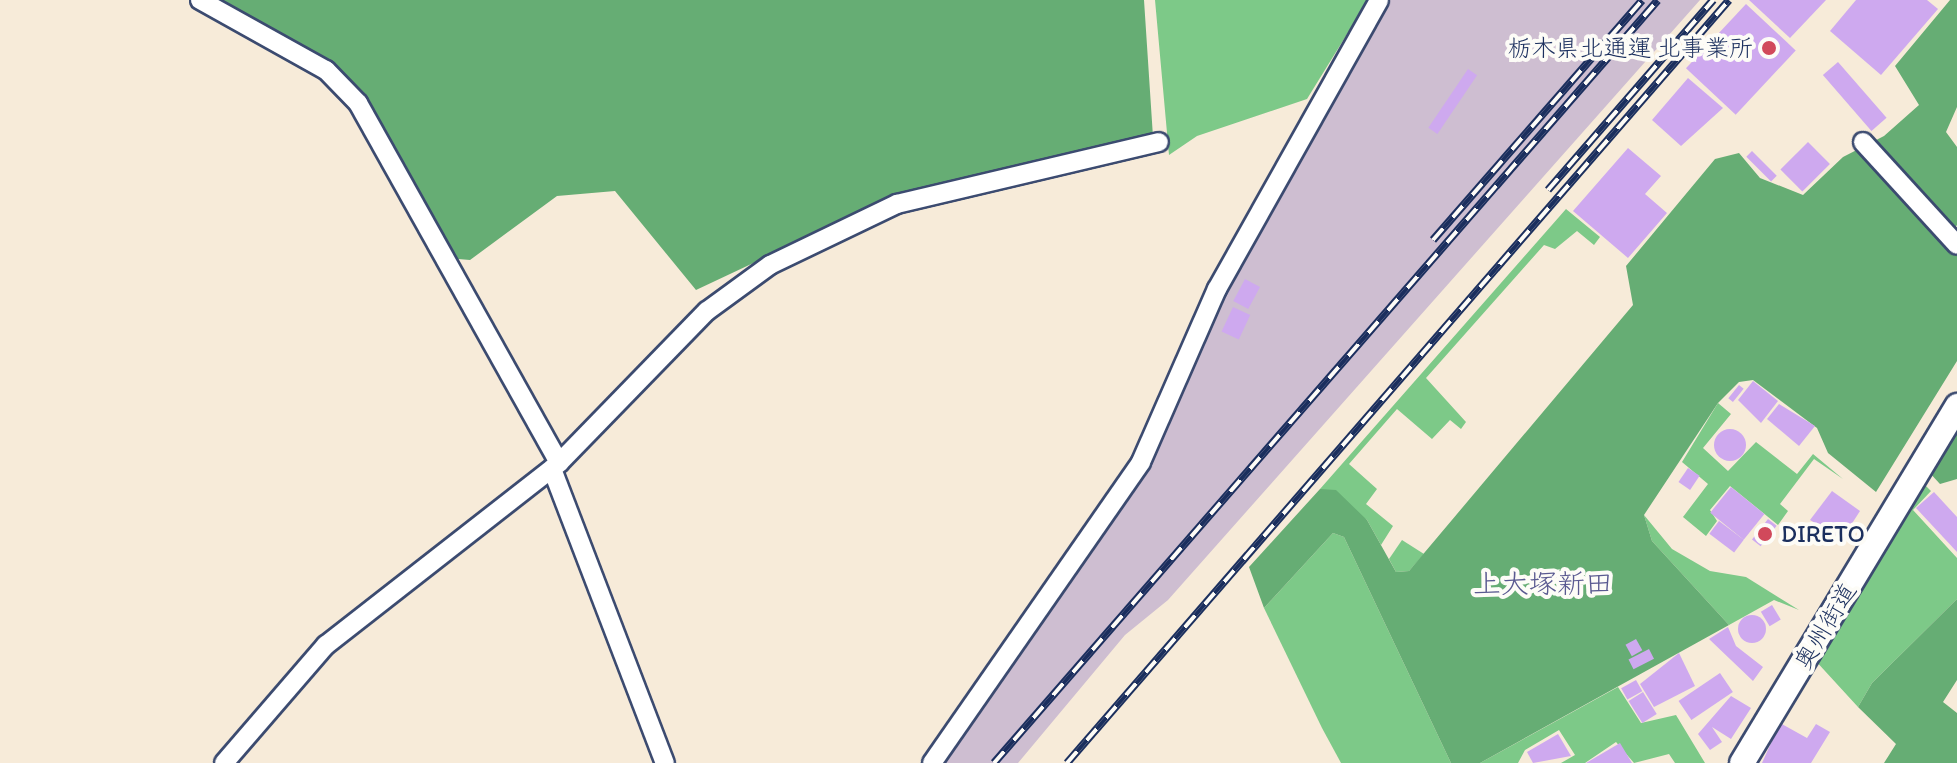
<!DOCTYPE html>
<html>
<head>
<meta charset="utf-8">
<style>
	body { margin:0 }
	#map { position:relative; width:1957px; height:763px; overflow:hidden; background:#f7ebd9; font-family:Itim,"Klee One",sans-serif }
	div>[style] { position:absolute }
	.industrial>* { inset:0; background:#cebed1 }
	.green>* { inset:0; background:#7dc988 }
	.forest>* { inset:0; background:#66ad74 }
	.building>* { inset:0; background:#cea9ef; transform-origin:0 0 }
	.round { border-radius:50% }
	.roads { filter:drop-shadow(2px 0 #3c4b70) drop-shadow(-2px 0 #3c4b70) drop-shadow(0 2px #3c4b70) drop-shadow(0 -2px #3c4b70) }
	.minor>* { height:18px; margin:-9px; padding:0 9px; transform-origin:9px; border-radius:9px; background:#fff }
	.major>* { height:24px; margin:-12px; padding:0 12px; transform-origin:12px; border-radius:12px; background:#fff }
	.rail>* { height:8px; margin-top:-4px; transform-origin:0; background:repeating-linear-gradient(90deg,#fdfcf7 0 15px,#1b2f5e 0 30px); box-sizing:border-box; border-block:2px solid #1b2f5e }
	.dots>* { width:22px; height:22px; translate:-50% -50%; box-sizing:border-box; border:4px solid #fdfcf7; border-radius:50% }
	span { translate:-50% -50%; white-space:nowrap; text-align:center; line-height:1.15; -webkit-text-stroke:8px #fdfcf7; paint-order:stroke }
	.poi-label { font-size:24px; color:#1b2f5e }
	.right { translate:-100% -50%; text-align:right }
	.left { translate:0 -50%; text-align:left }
	.street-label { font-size:24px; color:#1b2f5e }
	.quarter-label { font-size:28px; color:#5a5a91 }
</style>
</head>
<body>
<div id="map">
	<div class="industrial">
		<i style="clip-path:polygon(1379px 0,1700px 0,1168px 600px,1125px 635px,1018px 763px,932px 763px,1141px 462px,1181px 362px)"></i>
	</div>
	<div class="green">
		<i style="clip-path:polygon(1155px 0,1368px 0,1307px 99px,1197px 136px,1169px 155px)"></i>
		<i style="clip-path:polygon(1566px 209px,1600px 237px,1594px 245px,1577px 231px,1555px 249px,1544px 245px,1426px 378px,1466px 422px,1461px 429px,1450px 420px,1432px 439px,1397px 409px,1349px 464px,1377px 489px,1366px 504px,1393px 526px,1381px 545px,1367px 520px,1320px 489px)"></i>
		<i style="clip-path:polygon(1718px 403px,1731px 414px,1703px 448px,1728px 471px,1756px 442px,1797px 474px,1813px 454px,1843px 479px,1814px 459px,1780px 504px,1788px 511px,1778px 525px,1730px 486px,1710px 510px,1717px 521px,1706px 536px,1683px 517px,1708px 484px,1682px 462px)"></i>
		<i style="clip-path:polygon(1922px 482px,1931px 491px,1913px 510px,1957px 558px,1957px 599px,1872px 683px,1858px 707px,1814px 659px)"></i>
		<i style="clip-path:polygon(1644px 515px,1672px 549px,1710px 571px,1746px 577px,1799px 610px,1774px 600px,1729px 625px,1652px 541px)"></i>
		<i style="clip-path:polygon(1333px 533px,1344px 537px,1451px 763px,1341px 763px,1322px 728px,1264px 608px)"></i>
		<i style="clip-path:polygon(1402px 540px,1424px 554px,1409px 571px,1396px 572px,1389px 559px)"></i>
		<i style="clip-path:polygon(1618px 687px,1641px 723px,1676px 715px,1705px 763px,1675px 763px,1669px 754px,1634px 763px,1616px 742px,1585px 763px,1561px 763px,1575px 755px,1559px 730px,1525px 750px,1518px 763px,1480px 763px)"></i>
	</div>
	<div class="forest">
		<i style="clip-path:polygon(201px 0,1144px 0,1153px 137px,900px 194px,696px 290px,615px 191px,557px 196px,470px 260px,447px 258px,326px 70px)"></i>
		<i style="clip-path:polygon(1950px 0,1957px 0,1957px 107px,1946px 132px,1957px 147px,1957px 225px,1947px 239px,1957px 251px,1957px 361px,1876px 492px,1828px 453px,1817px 428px,1753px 380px,1739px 382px,1718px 403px,1644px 515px,1652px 541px,1729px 625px,1480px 763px,1451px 763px,1344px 537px,1333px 533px,1264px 608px,1249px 567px,1320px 489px,1336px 490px,1367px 520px,1396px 572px,1409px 571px,1633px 305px,1626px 266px,1715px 159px,1739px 153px,1760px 178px,1803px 195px,1843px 157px,1884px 136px,1919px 105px,1895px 66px)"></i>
		<i style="clip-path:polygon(1957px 423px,1957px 479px,1940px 484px,1928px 471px)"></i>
		<i style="clip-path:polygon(1957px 599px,1957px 680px,1943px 702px,1957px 713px,1957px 763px,1884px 763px,1896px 744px,1858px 707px,1872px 683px)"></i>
	</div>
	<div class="building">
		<i style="clip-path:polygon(1749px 0,1826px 0,1790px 38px)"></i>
		<i style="clip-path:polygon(1856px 0,1927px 0,1938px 9px,1881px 75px,1830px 31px)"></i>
		<i style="left:1746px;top:4px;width:68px;height:88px;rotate:43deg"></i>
		<i style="left:1838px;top:62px;width:74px;height:20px;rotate:49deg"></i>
		<i style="left:1468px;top:69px;width:11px;height:71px;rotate:34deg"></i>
		<i style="clip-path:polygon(1688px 78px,1723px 108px,1681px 146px,1652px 120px)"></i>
		<i style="left:1808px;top:142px;width:31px;height:39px;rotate:45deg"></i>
		<i style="clip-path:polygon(1628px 148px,1661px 176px,1645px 194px,1667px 213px,1628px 258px,1573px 211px)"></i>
		<i style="left:1752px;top:151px;width:35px;height:8px;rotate:45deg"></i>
		<i style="left:1245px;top:279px;width:17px;height:25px;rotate:28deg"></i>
		<i style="left:1233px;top:307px;width:19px;height:27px;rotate:25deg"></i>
		<i style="clip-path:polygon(1753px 381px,1778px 401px,1761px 423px,1738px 400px)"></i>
		<i style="left:1739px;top:385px;width:6px;height:17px;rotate:39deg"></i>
		<i style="clip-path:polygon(1779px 404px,1815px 426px,1799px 446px,1767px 419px)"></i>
		<i class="round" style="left:1714px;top:429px;width:32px;height:32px"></i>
		<i style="left:1688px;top:468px;width:14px;height:17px;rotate:34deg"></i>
		<i style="left:1731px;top:487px;width:43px;height:33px;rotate:39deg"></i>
		<i style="clip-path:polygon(1832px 491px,1860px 511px,1842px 539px,1810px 520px)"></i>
		<i style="clip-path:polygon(1934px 492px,1957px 517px,1957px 552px,1916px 508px)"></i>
		<i style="left:1768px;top:519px;width:11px;height:26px;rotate:38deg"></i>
		<i style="left:1719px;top:521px;width:31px;height:16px;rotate:37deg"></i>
		<i style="left:1772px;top:605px;width:17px;height:13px;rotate:59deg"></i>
		<i class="round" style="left:1738px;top:615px;width:28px;height:28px"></i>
		<i style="clip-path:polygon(1728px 627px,1736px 646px,1763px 667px,1753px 681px,1709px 639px)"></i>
		<i style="left:1636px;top:639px;width:13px;height:12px;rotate:61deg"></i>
		<i style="left:1649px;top:649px;width:11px;height:23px;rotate:63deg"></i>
		<i style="clip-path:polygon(1679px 653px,1695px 686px,1654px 707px,1640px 684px)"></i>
		<i style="left:1720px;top:673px;width:23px;height:50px;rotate:56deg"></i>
		<i style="left:1636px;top:680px;width:13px;height:17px;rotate:61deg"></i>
		<i style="left:1643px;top:692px;width:26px;height:17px;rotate:58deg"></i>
		<i style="clip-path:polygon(1731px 696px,1751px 708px,1731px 739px,1712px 727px,1722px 742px,1710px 750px,1698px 734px)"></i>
		<i style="clip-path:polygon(1780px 723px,1807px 738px,1816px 724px,1830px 732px,1811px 763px,1762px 763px)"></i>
		<i style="clip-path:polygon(1558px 734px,1571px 756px,1533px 763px,1527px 752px)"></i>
		<i style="clip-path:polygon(1620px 743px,1632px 763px,1586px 763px)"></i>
	</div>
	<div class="roads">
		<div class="minor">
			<i style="left:200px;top:0;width:144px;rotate:29.1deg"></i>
			<i style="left:326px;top:70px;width:46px;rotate:45.9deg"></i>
			<i style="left:358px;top:103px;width:412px;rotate:60.8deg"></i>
			<i style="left:1863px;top:142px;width:139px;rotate:47.6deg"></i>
			<i style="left:552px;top:469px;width:315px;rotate:69deg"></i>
			<i style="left:224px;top:763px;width:156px;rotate:-49.2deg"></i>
			<i style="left:326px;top:645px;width:296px;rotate:-38deg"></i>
			<i style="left:559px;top:463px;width:212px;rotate:-45.8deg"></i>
			<i style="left:707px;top:311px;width:78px;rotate:-36.1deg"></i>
			<i style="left:770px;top:265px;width:141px;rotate:-25.7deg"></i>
			<i style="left:897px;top:204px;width:269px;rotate:-13.3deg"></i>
			<i style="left:932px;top:763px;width:366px;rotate:-55.2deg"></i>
			<i style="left:1141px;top:462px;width:189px;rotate:-66.3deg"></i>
			<i style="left:1217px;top:289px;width:331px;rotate:-60.7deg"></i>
		</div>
		<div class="major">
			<i style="left:1742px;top:763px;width:417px;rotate:-58.9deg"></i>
		</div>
	</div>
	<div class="rail">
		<i style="left:1548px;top:190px;width:252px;rotate:-49deg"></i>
		<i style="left:1433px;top:240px;width:318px;rotate:-48.9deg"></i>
		<i style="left:994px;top:763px;width:1011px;rotate:-48.97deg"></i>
		<i style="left:1067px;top:763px;width:1010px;rotate:-49.05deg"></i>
	</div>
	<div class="dots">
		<i style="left:1769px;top:48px;background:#d1495b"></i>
		<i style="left:1765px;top:534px;background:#d1495b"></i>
	</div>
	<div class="poi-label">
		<span class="right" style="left:1753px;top:48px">栃木県北通運 北事業所</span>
		<span class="left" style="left:1781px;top:534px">DIRETO</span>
	</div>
	<div class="street-label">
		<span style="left:1825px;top:626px;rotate:-59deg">奥州街道</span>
	</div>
	<div class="quarter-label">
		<span style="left:1543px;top:583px">上大塚新田</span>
	</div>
</div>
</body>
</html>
